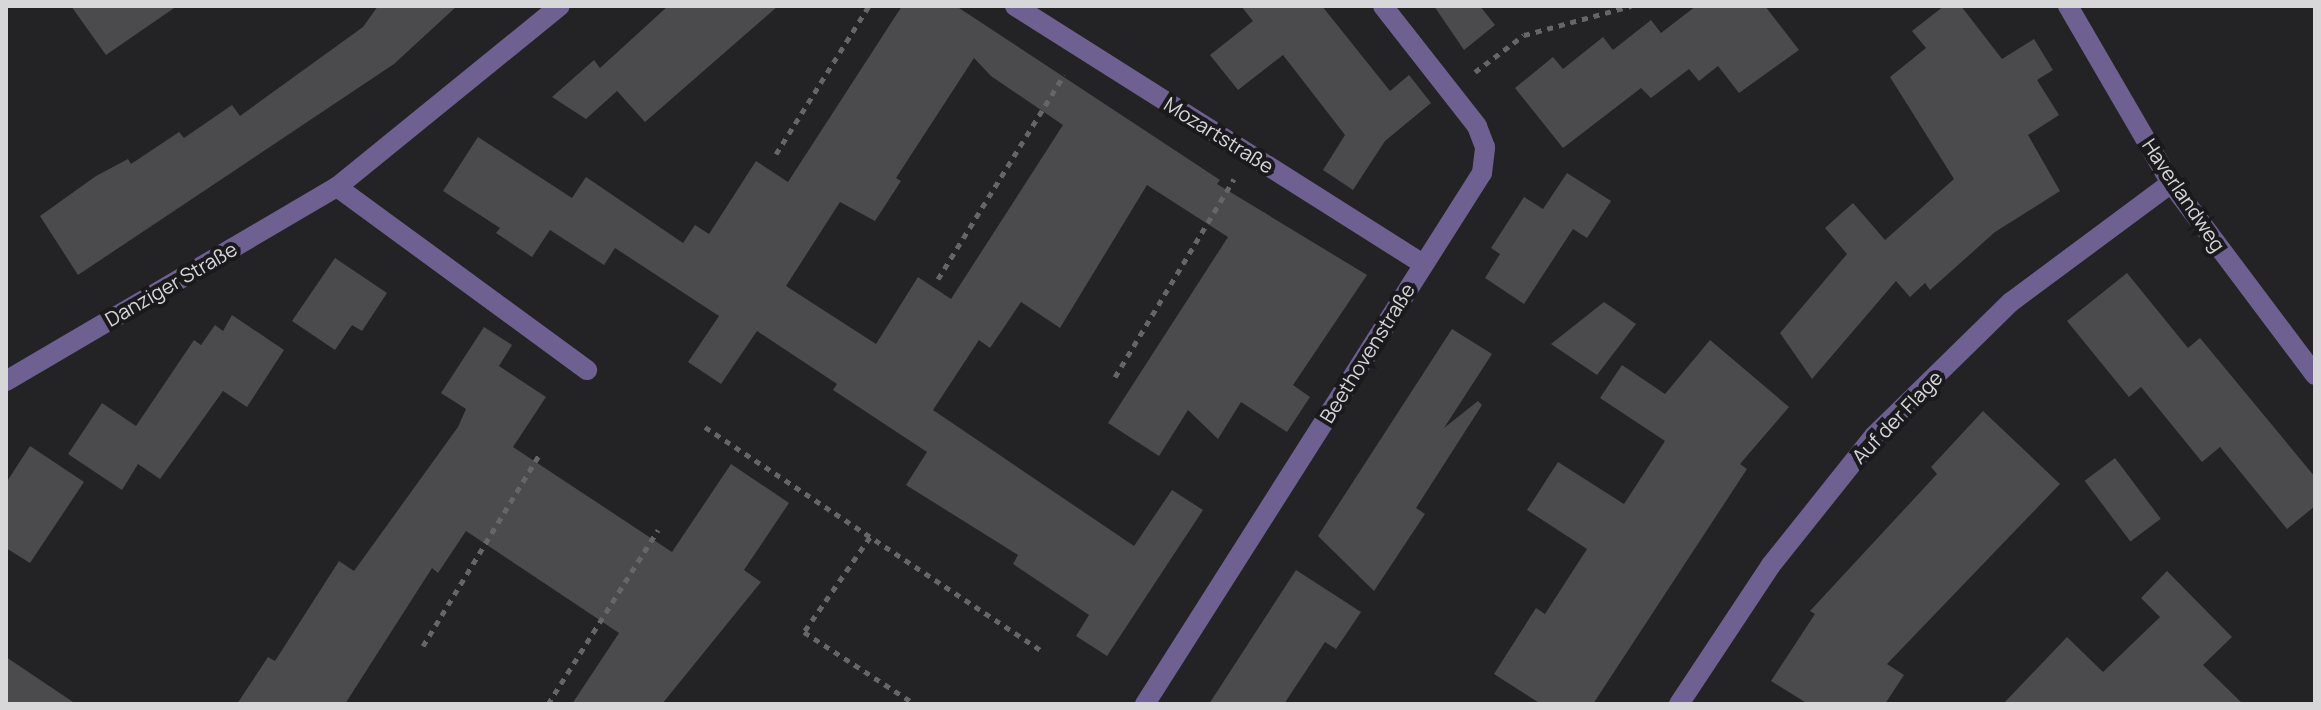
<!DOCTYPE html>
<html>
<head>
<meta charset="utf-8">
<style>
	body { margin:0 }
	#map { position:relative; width:2321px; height:710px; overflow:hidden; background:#232326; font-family:Manrope,sans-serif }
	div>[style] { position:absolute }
	.building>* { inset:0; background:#4b4a4d; transform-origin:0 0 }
	.path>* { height:5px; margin-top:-2.5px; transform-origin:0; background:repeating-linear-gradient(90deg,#666668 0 6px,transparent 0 12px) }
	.minor>* { height:20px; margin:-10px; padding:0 10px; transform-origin:10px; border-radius:10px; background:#6f6092 }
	span { translate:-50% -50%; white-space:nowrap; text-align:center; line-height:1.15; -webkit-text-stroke:8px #1a191c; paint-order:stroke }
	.street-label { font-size:20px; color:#d7d7d9 }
	.frame { position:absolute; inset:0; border:8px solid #d7d7d9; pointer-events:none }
</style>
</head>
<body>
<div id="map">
	<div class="building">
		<i style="clip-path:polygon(71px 6px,177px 6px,106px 55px)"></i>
		<i style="clip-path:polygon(378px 6px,457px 6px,394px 64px,78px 275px,40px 216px,96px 176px,128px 159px,131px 164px,179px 132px,184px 138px,232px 105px,240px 116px,363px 27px)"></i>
		<i style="clip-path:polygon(668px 6px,778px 6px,645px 122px,617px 91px,586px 119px,552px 97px,594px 60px,600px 68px)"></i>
		<i style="clip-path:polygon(evenodd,902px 6px,956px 6px,1220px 180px,1217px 184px,1367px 275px,1293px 385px,1310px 397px,1287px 432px,1241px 402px,1218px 439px,1188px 410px,1159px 456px,1108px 423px,1228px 237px,1161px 194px,1147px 185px,1060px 328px,1021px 302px,990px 348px,979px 340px,933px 410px,1134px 546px,1172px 490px,1203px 510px,1107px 656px,1076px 636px,1089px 615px,1013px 564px,1018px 555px,906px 485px,927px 452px,833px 390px,837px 384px,757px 331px,721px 384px,688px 362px,719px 316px,615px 248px,604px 265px,550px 230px,532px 257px,496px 233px,500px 228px,443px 191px,478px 137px,572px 198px,586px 177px,683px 243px,695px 225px,709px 234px,756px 161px,788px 182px,902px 6px,974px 58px,991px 76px,1063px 125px,951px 299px,918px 277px,876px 344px,786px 286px,840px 202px,875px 221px,901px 181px,896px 178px,974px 58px)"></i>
		<i style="clip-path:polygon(1241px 6px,1322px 6px,1390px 91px,1409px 75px,1431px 103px,1385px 141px,1353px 190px,1323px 170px,1345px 135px,1283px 55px,1238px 90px,1210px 55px,1253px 21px)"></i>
		<i style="clip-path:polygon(1434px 6px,1480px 6px,1495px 25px,1464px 50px)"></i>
		<i style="clip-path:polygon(1696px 6px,1765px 6px,1799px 50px,1739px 93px,1718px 66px,1699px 81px,1689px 69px,1651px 98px,1641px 88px,1563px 148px,1515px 88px,1553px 57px,1563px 69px,1603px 37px,1613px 50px,1651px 20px,1661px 33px)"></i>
		<i style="clip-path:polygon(1944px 6px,1961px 6px,2002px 59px,2034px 39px,2053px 70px,2037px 80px,2059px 115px,2028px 135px,2060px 191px,1995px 232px,1930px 290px,1925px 283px,1910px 297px,1896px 281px,1812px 379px,1780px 333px,1847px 254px,1825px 228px,1853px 203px,1885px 240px,1954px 179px,1890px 77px,1926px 48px,1912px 31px)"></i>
		<i style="clip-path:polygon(1567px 173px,1611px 201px,1587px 238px,1573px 229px,1524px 304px,1485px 278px,1500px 254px,1491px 248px,1524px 197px,1543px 209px)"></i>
		<i style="clip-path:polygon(335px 258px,387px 293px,362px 331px,352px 325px,335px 350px,292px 321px)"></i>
		<i style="clip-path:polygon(2127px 273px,2188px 348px,2200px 338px,2315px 477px,2315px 506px,2287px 529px,2220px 447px,2202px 462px,2141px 387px,2129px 397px,2067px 321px)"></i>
		<i style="clip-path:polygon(1604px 302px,1636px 324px,1597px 375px,1551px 344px)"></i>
		<i style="clip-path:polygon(232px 315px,284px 350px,247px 407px,223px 391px,160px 479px,138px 464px,122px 490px,68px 454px,102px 403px,136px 426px,194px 340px,201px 345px,215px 325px,223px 331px)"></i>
		<i style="clip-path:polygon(484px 327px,512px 345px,499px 366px,546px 397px,513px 447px,672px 552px,731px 464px,789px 503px,744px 570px,761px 582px,662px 704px,572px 704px,619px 633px,466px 531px,438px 573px,432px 568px,345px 704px,237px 704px,268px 657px,275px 661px,339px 561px,354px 571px,458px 427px,466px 409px,441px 393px)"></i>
		<i style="clip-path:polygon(1452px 329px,1492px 354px,1444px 428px,1478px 401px,1482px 405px,1416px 508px,1425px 514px,1374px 591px,1318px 536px)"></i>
		<i style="clip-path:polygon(1710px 340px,1789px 407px,1740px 464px,1747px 469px,1593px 704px,1541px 704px,1494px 674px,1536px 608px,1545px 614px,1587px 549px,1527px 510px,1558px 462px,1624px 504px,1665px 441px,1600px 398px,1622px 365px,1665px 394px)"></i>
		<i style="clip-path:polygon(1983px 411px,2060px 484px,1887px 664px,1904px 675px,1885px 704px,1808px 704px,1771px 681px,1815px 614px,1810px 611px,1937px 474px,1931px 467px)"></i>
		<i style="clip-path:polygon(30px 446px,84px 482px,30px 563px,6px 548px,6px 483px)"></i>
		<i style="left:2115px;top:458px;width:76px;height:38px;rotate:53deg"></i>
		<i style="clip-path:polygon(1296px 570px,1361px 612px,1336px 649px,1325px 642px,1284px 704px,1209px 704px)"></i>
		<i style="clip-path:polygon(2167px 571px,2232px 637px,2203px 665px,2243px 704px,2003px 704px,2067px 637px,2103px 672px,2160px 617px,2141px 598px)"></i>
		<i style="clip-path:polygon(6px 657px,76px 704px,6px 704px)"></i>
	</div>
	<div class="path">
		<i style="left:1475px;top:72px;width:61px;rotate:-37.1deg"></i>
		<i style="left:1524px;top:35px;width:111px;rotate:-15.2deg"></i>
		<i style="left:776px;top:154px;width:175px;rotate:-57.9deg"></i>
		<i style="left:938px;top:279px;width:240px;rotate:-58.3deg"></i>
		<i style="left:1115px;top:377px;width:231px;rotate:-59deg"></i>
		<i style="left:705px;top:427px;width:407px;rotate:33.6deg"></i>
		<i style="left:870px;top:537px;width:116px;rotate:124.8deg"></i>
		<i style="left:804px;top:632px;width:132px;rotate:33deg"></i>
		<i style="left:423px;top:646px;width:227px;rotate:-58.7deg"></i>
		<i style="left:548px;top:704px;width:206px;rotate:-57.7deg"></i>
	</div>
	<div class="minor">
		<i style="left:1015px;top:6px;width:483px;rotate:32.3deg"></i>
		<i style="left:2068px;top:6px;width:205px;rotate:59.8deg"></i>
		<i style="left:2171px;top:183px;width:240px;rotate:53.1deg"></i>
		<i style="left:337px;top:187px;width:310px;rotate:36.2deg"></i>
		<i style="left:6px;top:381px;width:384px;rotate:-30.4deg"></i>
		<i style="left:337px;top:187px;width:287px;rotate:-39.1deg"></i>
		<i style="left:1145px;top:704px;width:629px;rotate:-57.6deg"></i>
		<i style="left:1482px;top:173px;width:26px;rotate:-83deg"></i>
		<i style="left:1485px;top:147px;width:22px;rotate:-111deg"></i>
		<i style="left:1477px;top:126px;width:152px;rotate:-128.1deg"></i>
		<i style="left:1679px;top:704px;width:167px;rotate:-56.5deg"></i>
		<i style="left:1771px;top:565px;width:165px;rotate:-51.4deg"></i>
		<i style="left:1874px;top:436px;width:192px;rotate:-44.4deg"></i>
		<i style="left:2011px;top:302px;width:199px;rotate:-36.6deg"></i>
	</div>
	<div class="street-label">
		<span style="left:1219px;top:135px;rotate:32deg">Mozartstraße</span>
		<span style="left:2184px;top:195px;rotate:56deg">Haverlandweg</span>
		<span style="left:171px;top:284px;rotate:-30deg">Danziger Straße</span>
		<span style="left:1367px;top:353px;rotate:-58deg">Beethovenstraße</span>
		<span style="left:1897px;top:417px;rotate:-46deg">Auf der Flage</span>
	</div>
	<div class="frame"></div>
</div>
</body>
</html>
